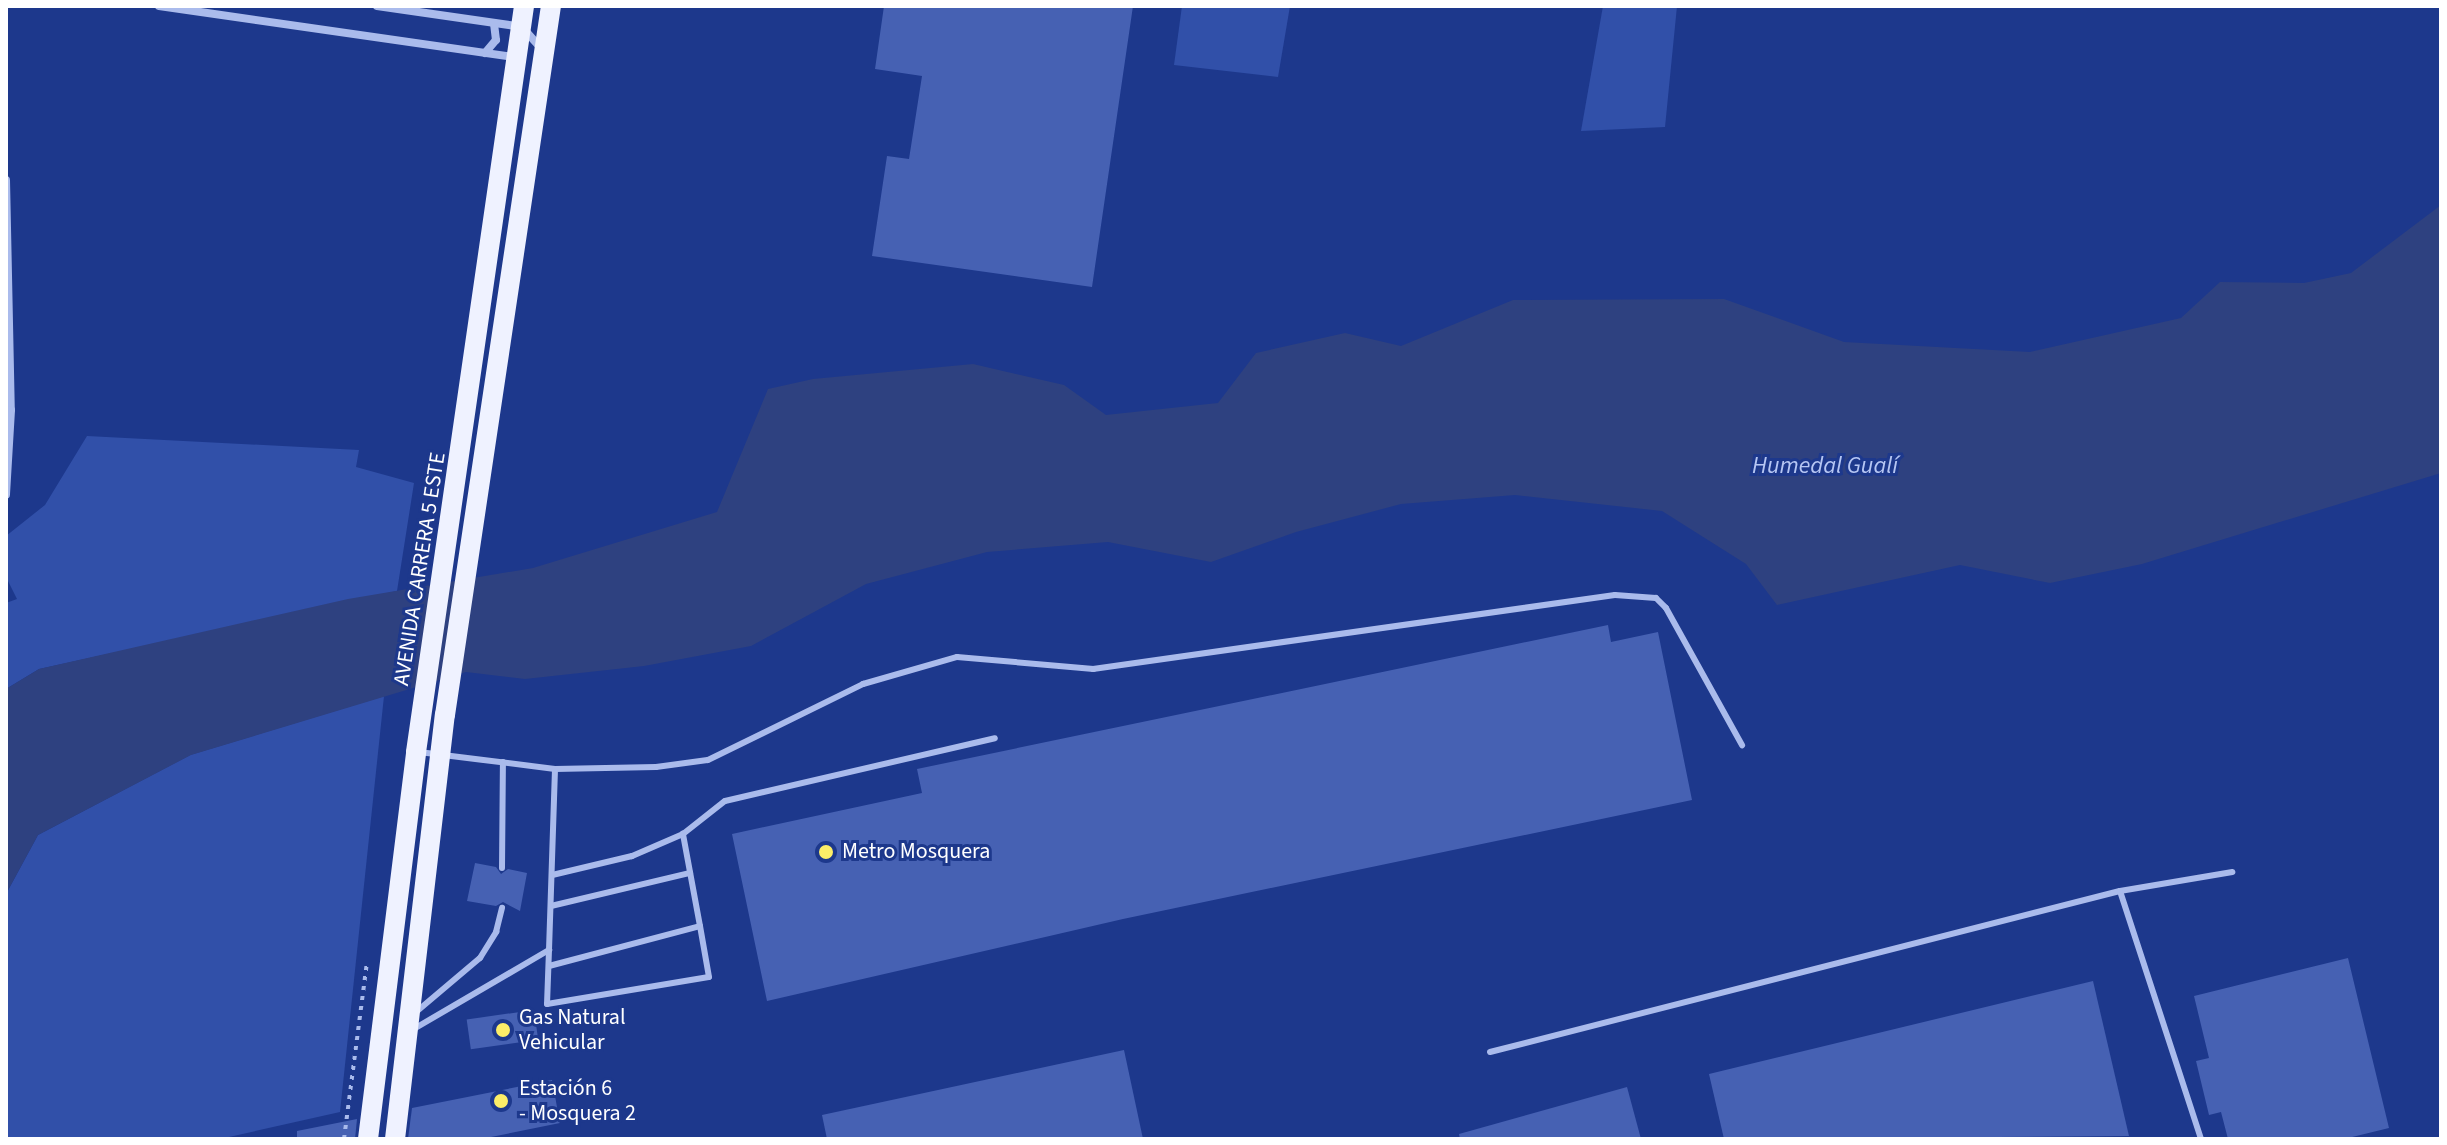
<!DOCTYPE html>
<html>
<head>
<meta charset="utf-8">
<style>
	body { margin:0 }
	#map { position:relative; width:2447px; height:1145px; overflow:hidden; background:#1d388c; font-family:"Source Sans 3",sans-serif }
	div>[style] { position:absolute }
	.green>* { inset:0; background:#3150a9 }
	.water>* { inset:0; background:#2e4180 }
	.building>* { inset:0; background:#4661b3; transform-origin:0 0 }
	.path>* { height:4px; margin-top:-2px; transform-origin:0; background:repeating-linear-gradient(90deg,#aabbec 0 4px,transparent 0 10px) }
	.service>* { height:6px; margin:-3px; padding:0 3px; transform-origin:3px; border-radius:3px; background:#aabbec }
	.minor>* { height:8px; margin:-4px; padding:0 4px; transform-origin:4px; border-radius:4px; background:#aabbec }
	.primary>* { height:20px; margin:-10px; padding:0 10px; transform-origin:10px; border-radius:10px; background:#eff2ff }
	.dots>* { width:22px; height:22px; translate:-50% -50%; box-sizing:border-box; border:4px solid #1d388c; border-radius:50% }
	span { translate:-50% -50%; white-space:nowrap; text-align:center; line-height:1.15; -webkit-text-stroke:6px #1d388c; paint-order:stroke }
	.street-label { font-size:22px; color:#fff }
	.poi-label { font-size:22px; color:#fff }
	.left { translate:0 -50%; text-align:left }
	.water-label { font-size:24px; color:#b6c6f3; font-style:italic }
	.frame { position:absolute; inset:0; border:8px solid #fff; pointer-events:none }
</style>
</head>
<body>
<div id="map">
	<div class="green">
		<i style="clip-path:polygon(1182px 6px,1290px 6px,1278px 77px,1174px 65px)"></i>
		<i style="clip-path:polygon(1603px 6px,1677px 6px,1665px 127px,1581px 131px)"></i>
		<i style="clip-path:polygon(87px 436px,359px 450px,356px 467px,414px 483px,397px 591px,39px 669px,6px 689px,6px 603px,17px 599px,6px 577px,6px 536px,45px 505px)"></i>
		<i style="clip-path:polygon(384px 696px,340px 1112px,220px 1139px,6px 1139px,6px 894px,38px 835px,190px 755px)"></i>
	</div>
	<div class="water">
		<i style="clip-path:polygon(2441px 205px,2441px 473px,2142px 564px,2050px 583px,1960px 565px,1777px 605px,1746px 564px,1662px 511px,1515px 495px,1401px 504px,1296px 532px,1211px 562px,1108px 542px,987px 552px,866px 584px,751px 646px,644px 666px,525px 679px,466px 672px,191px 755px,38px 835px,6px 894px,6px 689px,39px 669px,348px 599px,533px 568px,717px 512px,768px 389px,813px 379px,973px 364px,1064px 385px,1106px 415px,1218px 403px,1256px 353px,1345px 333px,1401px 346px,1513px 300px,1724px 299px,1844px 342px,2030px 352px,2181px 318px,2220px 282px,2304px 283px,2351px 273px)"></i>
	</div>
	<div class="building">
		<i style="clip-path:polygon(884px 6px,1133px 6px,1092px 287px,872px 256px,887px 156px,909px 159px,922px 76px,875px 69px)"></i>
		<i style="clip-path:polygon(1608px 625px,1611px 642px,1658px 632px,1692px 800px,1123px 919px,767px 1001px,732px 834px,922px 793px,917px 769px)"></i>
		<i style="clip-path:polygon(475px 863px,496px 867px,501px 874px,508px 869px,527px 873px,520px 911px,503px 902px,496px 906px,467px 901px)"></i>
		<i style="clip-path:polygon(2348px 958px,2389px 1128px,2344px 1139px,2228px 1139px,2221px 1112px,2209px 1115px,2196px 1061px,2209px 1058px,2194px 996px)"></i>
		<i style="clip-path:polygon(2093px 981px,2129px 1136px,1724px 1139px,1709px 1074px)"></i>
		<i style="left:534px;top:1010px;width:30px;height:68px;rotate:82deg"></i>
		<i style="clip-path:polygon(1124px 1050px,1143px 1139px,827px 1139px,822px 1115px)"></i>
		<i style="clip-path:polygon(552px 1080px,560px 1123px,481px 1139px,408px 1139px,412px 1108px)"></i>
		<i style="clip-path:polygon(1627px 1087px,1641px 1139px,1460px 1139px,1459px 1134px)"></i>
		<i style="clip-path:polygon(357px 1119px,355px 1139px,297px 1139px,297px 1131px)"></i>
	</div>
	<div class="path">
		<i style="left:344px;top:1139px;width:177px;rotate:-82.6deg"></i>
	</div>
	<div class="service">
		<i style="left:419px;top:752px;width:137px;rotate:7.1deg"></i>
		<i style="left:555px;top:769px;width:101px;rotate:-1.1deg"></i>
		<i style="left:656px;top:767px;width:52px;rotate:-7.7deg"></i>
		<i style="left:708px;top:760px;width:173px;rotate:-26.1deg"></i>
		<i style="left:863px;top:684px;width:98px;rotate:-16deg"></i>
		<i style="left:957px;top:657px;width:137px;rotate:5deg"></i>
		<i style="left:1093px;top:669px;width:527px;rotate:-8.07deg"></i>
		<i style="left:1615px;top:595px;width:41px;rotate:4.2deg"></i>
		<i style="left:1656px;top:598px;width:14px;rotate:45deg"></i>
		<i style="left:1666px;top:608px;width:157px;rotate:61deg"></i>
		<i style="left:683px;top:834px;width:53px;rotate:-38.2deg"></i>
		<i style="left:725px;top:801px;width:277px;rotate:-13.1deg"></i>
		<i style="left:502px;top:868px;width:106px;rotate:-89.5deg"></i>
		<i style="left:2120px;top:891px;width:114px;rotate:-9.6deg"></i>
		<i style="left:551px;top:906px;width:143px;rotate:-13.4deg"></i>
		<i style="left:549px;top:950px;width:54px;rotate:92.1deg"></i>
		<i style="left:547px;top:1004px;width:164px;rotate:-9.5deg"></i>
		<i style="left:709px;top:977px;width:52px;rotate:-100deg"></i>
		<i style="left:549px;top:966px;width:156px;rotate:-14.8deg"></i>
		<i style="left:700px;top:926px;width:94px;rotate:-100.5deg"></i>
		<i style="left:683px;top:834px;width:56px;rotate:156.7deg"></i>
		<i style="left:632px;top:856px;width:82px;rotate:166.6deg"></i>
		<i style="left:416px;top:1012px;width:84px;rotate:-40.2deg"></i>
		<i style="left:480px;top:958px;width:31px;rotate:-58deg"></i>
		<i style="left:496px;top:932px;width:25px;rotate:-76deg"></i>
		<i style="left:412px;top:1030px;width:159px;rotate:-30.3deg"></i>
		<i style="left:549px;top:950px;width:181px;rotate:-88.1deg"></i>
		<i style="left:1490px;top:1052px;width:650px;rotate:-14.34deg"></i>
		<i style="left:2120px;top:891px;width:261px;rotate:71.9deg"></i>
	</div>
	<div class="minor">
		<i style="left:159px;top:6px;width:359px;rotate:8.2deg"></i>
		<i style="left:377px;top:6px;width:147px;rotate:8.2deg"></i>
		<i style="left:522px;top:27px;width:28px;rotate:48deg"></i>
		<i style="left:485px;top:53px;width:17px;rotate:-50deg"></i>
		<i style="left:496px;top:40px;width:17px;rotate:-97deg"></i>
		<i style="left:6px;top:180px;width:230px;rotate:88.8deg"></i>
		<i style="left:11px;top:410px;width:85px;rotate:93.4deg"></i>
	</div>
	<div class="primary">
		<i style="left:368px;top:1139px;width:390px;rotate:-82.9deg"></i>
		<i style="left:416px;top:752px;width:754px;rotate:-81.76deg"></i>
		<i style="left:395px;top:1139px;width:427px;rotate:-83.3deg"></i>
		<i style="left:445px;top:715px;width:717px;rotate:-81.5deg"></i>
	</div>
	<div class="dots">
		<i style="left:826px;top:852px;background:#fced68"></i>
		<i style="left:503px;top:1030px;background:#fced68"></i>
		<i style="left:501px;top:1101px;background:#fced68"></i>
	</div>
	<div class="street-label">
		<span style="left:420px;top:569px;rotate:-81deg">AVENIDA CARRERA 5 ESTE</span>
	</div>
	<div class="poi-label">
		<span class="left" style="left:842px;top:852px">Metro Mosquera</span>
		<span class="left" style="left:519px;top:1030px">Gas Natural<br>Vehicular</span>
		<span class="left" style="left:519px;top:1101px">Estación 6<br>- Mosquera 2</span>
	</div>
	<div class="water-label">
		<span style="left:1825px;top:466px">Humedal Gualí</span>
	</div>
	<div class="frame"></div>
</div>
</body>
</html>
